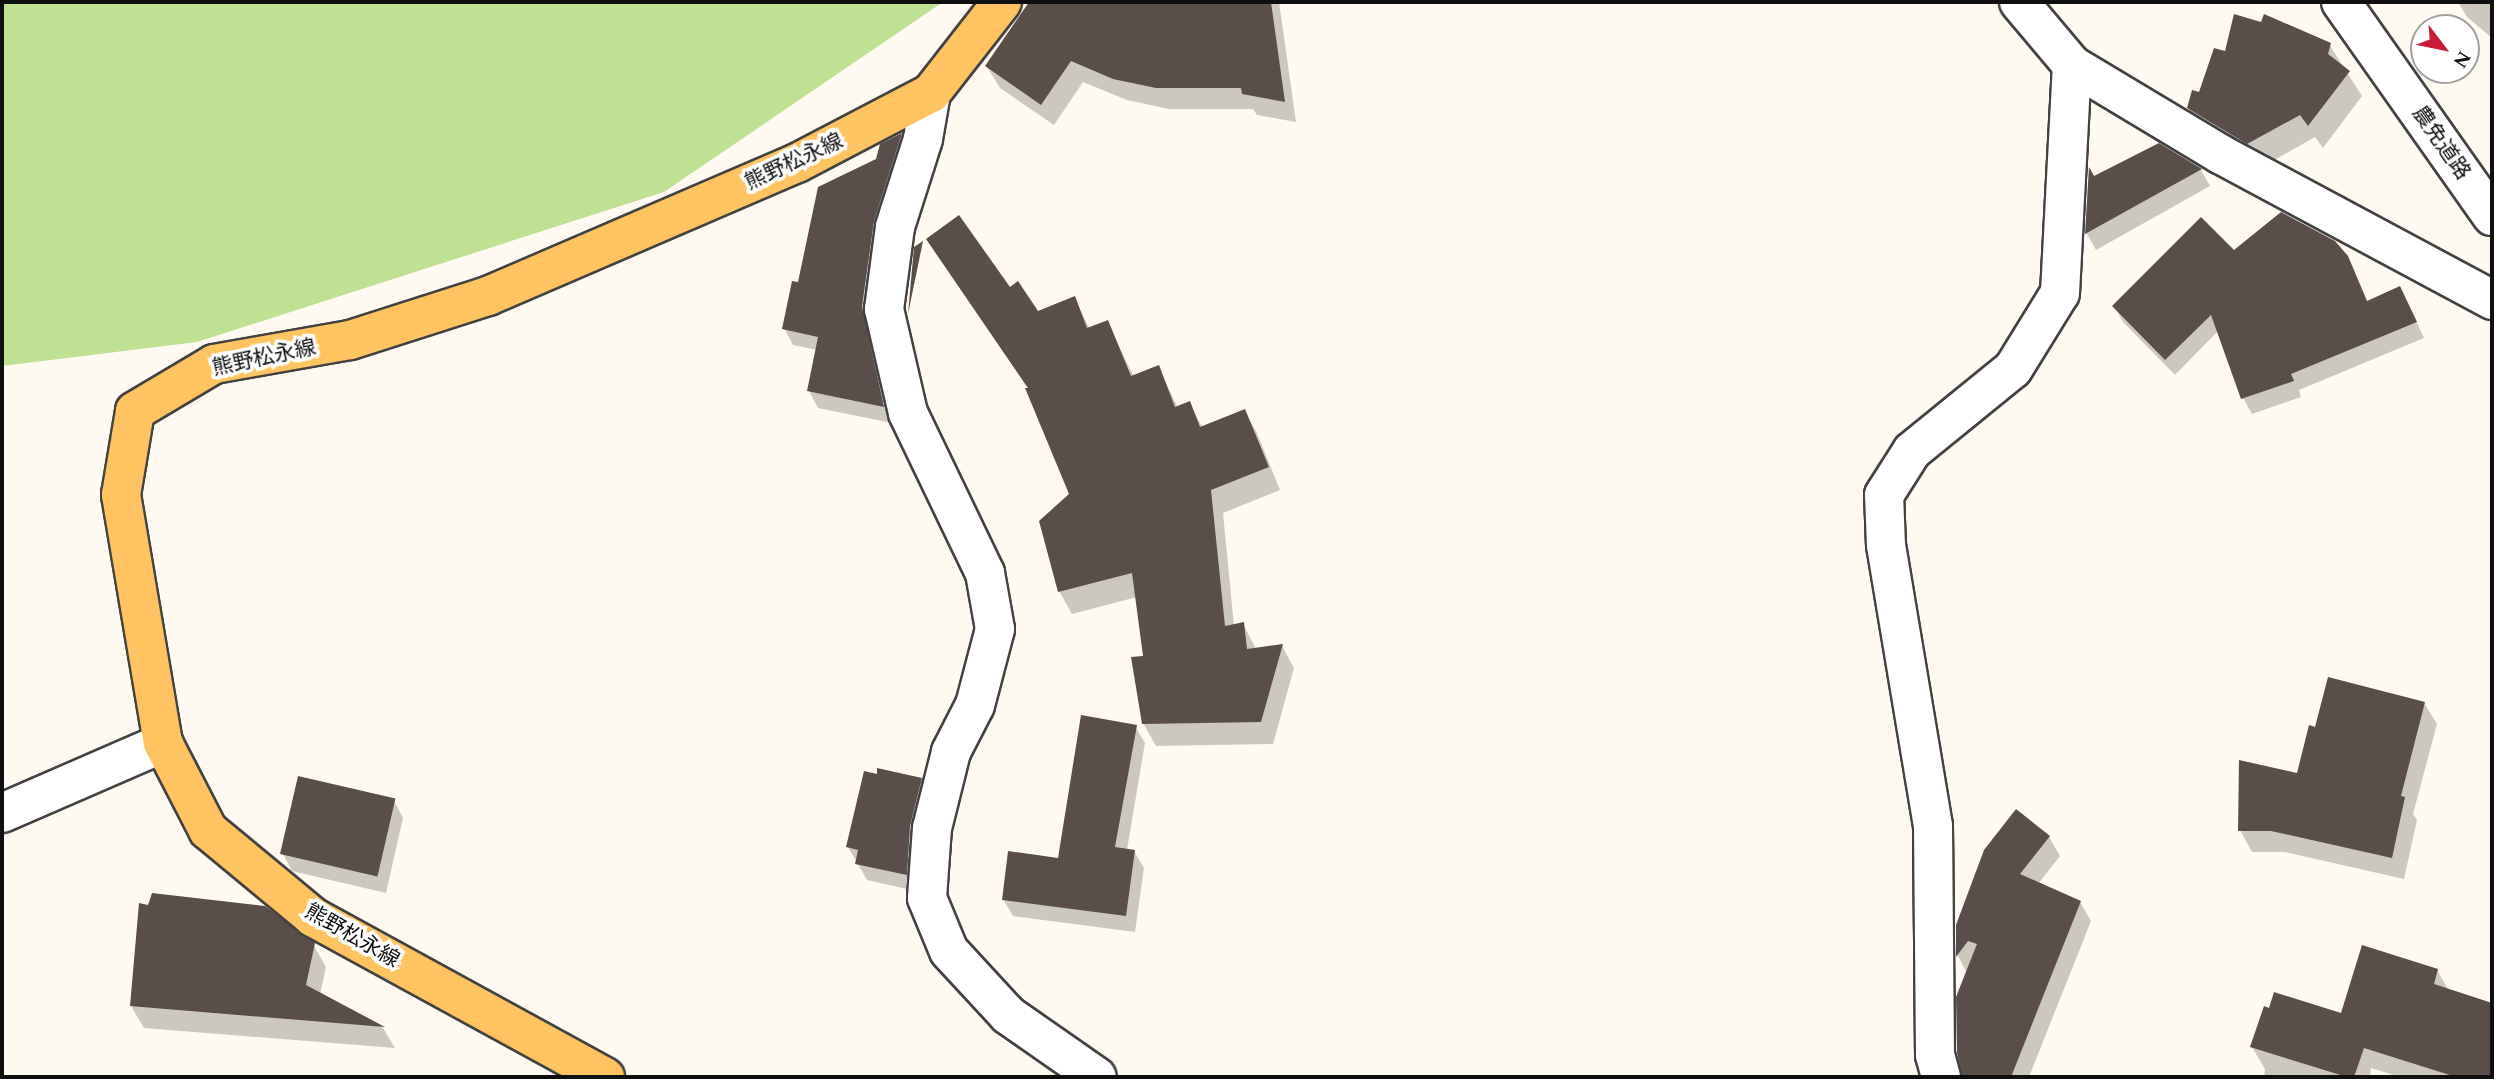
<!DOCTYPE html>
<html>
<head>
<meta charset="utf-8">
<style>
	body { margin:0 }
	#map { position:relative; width:2494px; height:1079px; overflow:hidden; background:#fffaf1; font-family:Spectral,"Noto Sans JP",serif }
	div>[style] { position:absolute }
	.forest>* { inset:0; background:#c0e094 }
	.shadow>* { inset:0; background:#0003 }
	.building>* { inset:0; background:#594e4a; transform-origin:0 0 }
	.roads { filter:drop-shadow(2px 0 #424242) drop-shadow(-2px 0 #424242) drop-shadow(0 2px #424242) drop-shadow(0 -2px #424242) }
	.minor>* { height:38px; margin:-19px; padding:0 19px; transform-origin:19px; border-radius:19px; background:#fff }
	.major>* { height:38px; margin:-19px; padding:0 19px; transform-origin:19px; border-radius:19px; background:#ffc461 }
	span { translate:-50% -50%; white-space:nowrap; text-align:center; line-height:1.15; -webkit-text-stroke:7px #fff; paint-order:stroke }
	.street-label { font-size:21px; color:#0f0f0f }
	.frame { position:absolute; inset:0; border:4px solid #0f0f0f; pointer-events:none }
	.north { position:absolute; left:2410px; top:14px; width:70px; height:70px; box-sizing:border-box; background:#fff; border:2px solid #9f9f9f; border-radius:50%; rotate:122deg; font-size:19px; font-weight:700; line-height:28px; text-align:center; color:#0f0f0f }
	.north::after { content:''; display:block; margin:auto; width:24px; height:32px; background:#cd193a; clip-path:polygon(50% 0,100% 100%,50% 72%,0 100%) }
</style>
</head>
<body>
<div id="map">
	<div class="forest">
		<i style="clip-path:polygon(2px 2px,943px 2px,664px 192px,197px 342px,2px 366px)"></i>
	</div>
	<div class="shadow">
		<i style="clip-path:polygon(1031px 2px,1279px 2px,1296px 122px,1257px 115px,1253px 109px,1169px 109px,1127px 100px,1083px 82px,1054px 125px,1000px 88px,987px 67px)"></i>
		<i style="clip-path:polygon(2458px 2px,2492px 2px,2492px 38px,2467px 17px)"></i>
		<i style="clip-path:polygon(2329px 44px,2362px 96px,2323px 148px,2315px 137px,2262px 167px,2202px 132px,2189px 108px,2227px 54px)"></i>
		<i style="clip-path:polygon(901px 135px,910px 151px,892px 423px,818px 408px,809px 391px,817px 350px,793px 345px,784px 328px,800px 284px,877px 161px)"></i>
		<i style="clip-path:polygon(2159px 145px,2201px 170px,2210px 186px,2096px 250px,2087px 234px,2090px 172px,2094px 179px)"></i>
		<i style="clip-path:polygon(928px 239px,1010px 289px,1038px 313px,1074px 298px,1090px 329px,1107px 322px,1134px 377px,1158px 367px,1178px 408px,1189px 403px,1203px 428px,1244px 411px,1257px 433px,1280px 490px,1223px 513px,1234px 626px,1243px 624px,1256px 649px,1282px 646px,1294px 668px,1273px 744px,1156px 746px,1143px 723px,1145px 658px,1137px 597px,1072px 614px,1059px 591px,1071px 495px,1029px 390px)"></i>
		<i style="clip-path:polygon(2234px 253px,2346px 257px,2368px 303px,2408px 304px,2424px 338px,2299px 390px,2301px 397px,2252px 414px,2243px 398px,2218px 331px,2175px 375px,2123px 322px,2114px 306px)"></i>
		<i style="clip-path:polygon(2424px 703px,2437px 724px,2413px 814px,2417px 820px,2404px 879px,2285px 852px,2252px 852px,2240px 830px,2298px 775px)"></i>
		<i style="clip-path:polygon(1135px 726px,1145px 743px,1127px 850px,1134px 851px,1144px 868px,1135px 932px,1013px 916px,1003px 899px,1059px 860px)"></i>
		<i style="clip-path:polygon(878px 776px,921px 779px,931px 796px,916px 891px,867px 880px,848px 847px)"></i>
		<i style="clip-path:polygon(394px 801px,403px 818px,386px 893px,292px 871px,283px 854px)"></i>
		<i style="clip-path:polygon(2049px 837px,2060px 856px,2038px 884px,2080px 902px,2091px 921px,2029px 1077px,1963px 1077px,1959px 1052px,1967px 973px,1958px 956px,1957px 925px)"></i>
		<i style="clip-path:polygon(313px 944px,326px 967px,320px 995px,383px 1028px,395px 1048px,144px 1028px,131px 1006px)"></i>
		<i style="clip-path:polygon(2437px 970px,2449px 991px,2492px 1005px,2492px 1077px,2400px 1077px,2371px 1068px,2370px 1077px,2264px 1077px,2265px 1069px,2252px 1047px,2342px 1015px)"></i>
	</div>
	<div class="building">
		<i style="clip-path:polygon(1029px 2px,1271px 2px,1285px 102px,1242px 94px,1241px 88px,1156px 88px,1113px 79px,1071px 61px,1041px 105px,985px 66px)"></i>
		<i style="clip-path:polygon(2234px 14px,2261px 22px,2264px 14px,2331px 43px,2328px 54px,2350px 71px,2308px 126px,2300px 115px,2247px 144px,2187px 108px,2192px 90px,2199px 92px,2214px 48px,2225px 51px)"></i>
		<i style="clip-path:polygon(902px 133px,874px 221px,862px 306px,884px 407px,807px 391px,818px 337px,782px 329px,792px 281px,798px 282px,818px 187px,876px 159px,880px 144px)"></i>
		<i style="clip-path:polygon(2159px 143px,2202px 169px,2085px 234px,2089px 167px,2094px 176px)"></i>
		<i style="clip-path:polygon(2281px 212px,2335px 241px,2348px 256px,2367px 301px,2400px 286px,2417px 322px,2291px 374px,2294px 381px,2241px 399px,2211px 315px,2165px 360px,2112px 306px,2201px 217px,2234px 250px)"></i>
		<i style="clip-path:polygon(959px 215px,1010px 287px,1018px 281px,1038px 311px,1075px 296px,1087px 328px,1108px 320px,1131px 376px,1159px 365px,1175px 407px,1190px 401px,1200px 427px,1245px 409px,1269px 467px,1211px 490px,1225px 626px,1244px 622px,1247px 649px,1283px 644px,1261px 722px,1142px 724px,1131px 657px,1143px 656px,1132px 573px,1058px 592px,1039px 521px,1069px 494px,1025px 388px,1028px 388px,926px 239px)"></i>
		<i style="clip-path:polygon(923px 241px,908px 314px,914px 247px)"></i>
		<i style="clip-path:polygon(2328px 677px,2425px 702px,2401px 796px,2405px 797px,2392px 858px,2271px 831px,2238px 831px,2239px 760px,2297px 773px,2309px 725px,2315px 727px)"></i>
		<i style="clip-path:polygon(1081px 715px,1137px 725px,1115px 847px,1135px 850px,1126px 916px,1002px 900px,1008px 851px,1058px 858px)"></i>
		<i style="clip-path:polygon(877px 768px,922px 778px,910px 826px,907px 875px,855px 864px,858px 850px,846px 847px,864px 771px,877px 774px)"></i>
		<i style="left:298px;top:776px;width:100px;height:80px;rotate:13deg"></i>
		<i style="clip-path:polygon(2016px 809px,2050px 836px,2020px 874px,2081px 901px,2011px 1077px,1962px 1077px,1957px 1052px,1956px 997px,1977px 944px,1968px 941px,1956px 957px,1956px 925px,1984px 850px)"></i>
		<i style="clip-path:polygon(152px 893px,265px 906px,315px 943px,306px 985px,385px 1027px,130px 1006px,139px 903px,148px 905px)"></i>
		<i style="clip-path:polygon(2362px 945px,2438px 969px,2434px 984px,2492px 1003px,2492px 1077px,2456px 1077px,2364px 1048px,2354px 1077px,2347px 1077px,2250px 1047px,2264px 1006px,2269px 1008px,2274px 992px,2341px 1013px)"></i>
	</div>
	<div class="roads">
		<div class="minor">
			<i style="left:2019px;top:2px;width:82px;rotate:49.9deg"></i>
			<i style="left:2072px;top:65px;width:173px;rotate:31deg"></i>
			<i style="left:2220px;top:154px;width:309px;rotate:28.2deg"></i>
			<i style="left:2341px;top:2px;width:262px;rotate:54.8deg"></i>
			<i style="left:931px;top:93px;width:47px;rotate:99.9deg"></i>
			<i style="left:923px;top:139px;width:92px;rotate:107.7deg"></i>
			<i style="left:895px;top:227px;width:83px;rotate:97.6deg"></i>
			<i style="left:884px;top:309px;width:107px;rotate:77deg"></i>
			<i style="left:908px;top:413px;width:178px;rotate:64.3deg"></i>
			<i style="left:985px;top:573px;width:57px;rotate:79.9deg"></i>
			<i style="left:995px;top:629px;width:79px;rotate:104.7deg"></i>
			<i style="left:975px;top:705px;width:53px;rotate:117.1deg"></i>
			<i style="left:951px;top:752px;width:78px;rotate:104deg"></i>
			<i style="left:932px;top:828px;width:70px;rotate:94.1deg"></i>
			<i style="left:927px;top:898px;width:57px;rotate:67.5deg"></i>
			<i style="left:949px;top:951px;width:87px;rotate:47.3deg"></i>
			<i style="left:1008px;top:1015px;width:108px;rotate:34.9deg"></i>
			<i style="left:2px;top:813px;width:176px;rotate:-23.5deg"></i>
			<i style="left:1941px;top:1077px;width:23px;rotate:-105deg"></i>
			<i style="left:1935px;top:1055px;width:229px;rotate:-90.5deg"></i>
			<i style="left:1933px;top:826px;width:284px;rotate:-99.5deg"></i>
			<i style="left:1886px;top:546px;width:51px;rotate:-92.2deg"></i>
			<i style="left:1884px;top:495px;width:52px;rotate:-57.5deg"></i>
			<i style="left:1912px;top:451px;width:130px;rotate:-39.1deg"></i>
			<i style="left:2013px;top:369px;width:89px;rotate:-58.3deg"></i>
			<i style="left:2060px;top:293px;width:228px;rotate:-87deg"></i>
		</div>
		<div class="major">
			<i style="left:605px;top:1077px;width:333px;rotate:-151.3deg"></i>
			<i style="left:313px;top:917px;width:136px;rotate:-140.4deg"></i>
			<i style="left:208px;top:830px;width:98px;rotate:-117.3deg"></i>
			<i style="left:163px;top:743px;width:252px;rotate:-99.6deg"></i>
			<i style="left:121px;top:495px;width:85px;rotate:-80.5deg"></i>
			<i style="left:135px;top:411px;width:92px;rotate:-30.7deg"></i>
			<i style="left:214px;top:364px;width:138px;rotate:-10deg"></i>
			<i style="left:350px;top:340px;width:145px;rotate:-17.7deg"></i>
			<i style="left:488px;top:296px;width:336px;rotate:-23.3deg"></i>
			<i style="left:797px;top:163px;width:151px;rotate:-27.6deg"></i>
			<i style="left:931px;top:93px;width:115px;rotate:-52deg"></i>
		</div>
	</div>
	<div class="street-label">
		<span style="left:2441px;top:143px;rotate:55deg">農免道路</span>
		<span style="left:794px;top:162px;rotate:-25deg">熊野松永線</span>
		<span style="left:264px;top:358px;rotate:-12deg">熊野松永線</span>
		<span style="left:352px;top:936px;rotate:30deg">熊野松永線</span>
	</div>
	<div class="frame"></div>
	<div class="north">N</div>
</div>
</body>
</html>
